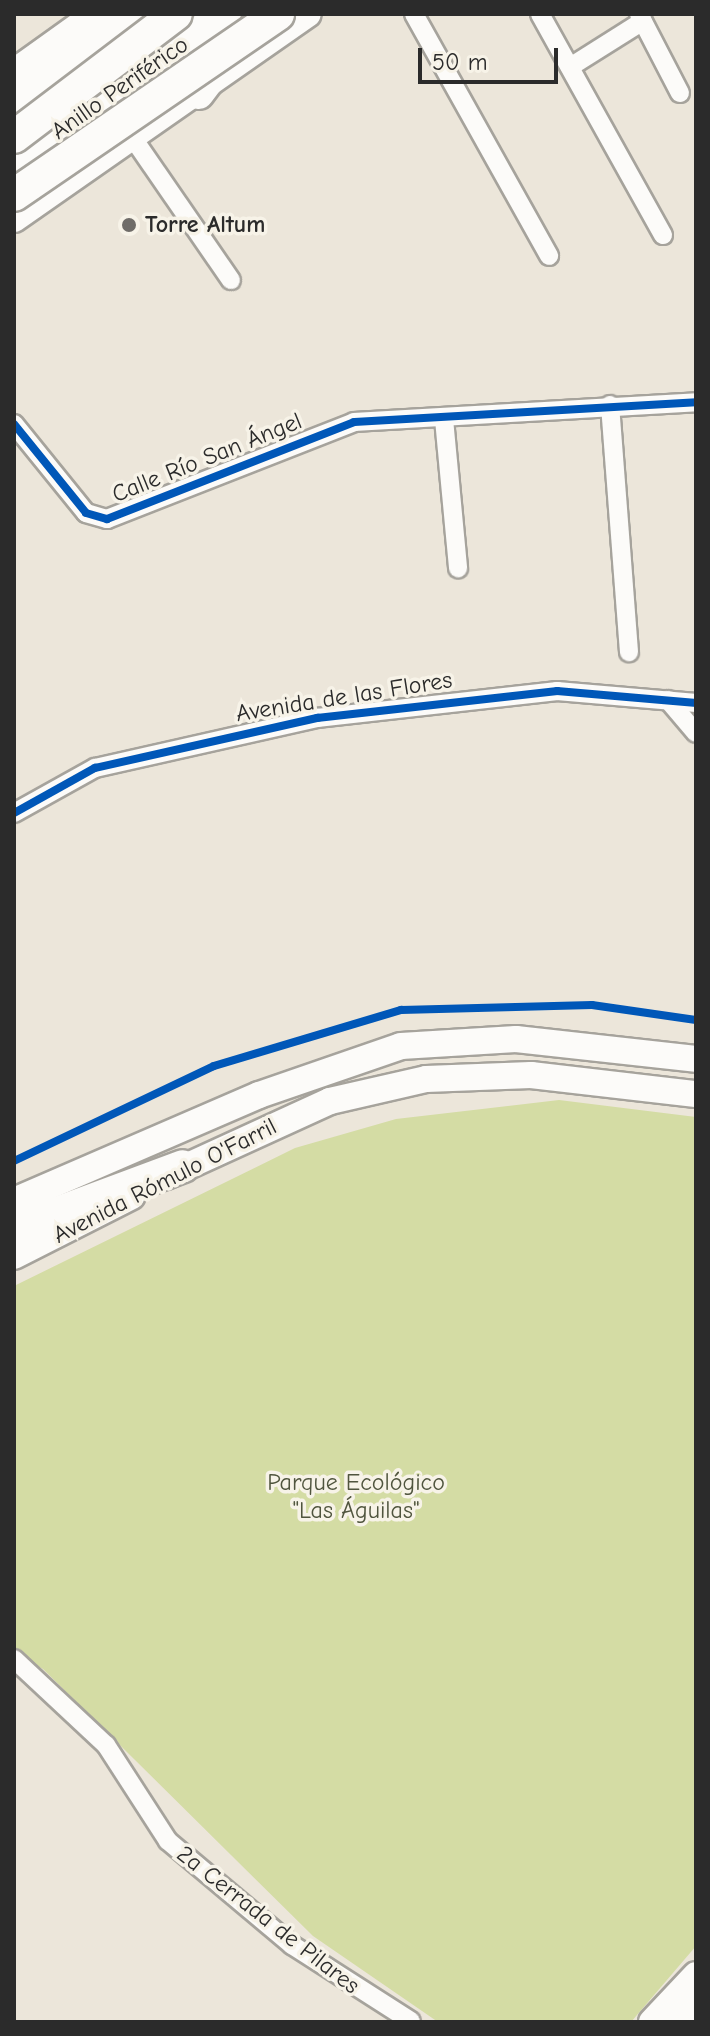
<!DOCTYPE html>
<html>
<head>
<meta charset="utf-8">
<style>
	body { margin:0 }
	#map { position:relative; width:710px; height:2036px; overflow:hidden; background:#ece6da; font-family:"Comic Neue",sans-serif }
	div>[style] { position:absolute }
	.green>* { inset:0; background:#d4dca4 }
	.roads { filter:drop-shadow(2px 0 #a6a39c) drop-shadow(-2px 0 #a6a39c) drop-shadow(0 2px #a6a39c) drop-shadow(0 -2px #a6a39c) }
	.street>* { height:18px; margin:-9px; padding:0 9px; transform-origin:9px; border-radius:9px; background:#fcfbf9 }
	.secondary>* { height:26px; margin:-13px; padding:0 13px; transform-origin:13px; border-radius:13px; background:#fcfbf9 }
	.highway>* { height:32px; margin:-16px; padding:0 16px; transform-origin:16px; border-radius:16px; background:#fcfbf9 }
	.bridges { filter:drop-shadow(2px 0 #a6a39c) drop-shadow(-2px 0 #a6a39c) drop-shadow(0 2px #a6a39c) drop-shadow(0 -2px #a6a39c) }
	.highway-bridge>* { height:32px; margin:-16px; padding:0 16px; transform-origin:16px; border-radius:16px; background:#fcfbf9 }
	.cycleway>* { height:8px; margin:-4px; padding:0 4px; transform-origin:4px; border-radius:4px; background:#0057b8 }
	.dots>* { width:22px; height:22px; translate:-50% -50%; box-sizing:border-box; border:4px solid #f7f3e8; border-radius:50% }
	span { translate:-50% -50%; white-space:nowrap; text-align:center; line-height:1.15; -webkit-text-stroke:7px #f7f3e8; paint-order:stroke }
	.street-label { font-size:24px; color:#2b2b2b }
	.poi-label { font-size:24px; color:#2b2b2b; font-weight:700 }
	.left { translate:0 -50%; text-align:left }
	.park-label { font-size:24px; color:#50553e }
	.frame { position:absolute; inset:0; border:16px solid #2b2b2b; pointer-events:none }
	.scale { position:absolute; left:418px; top:48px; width:140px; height:36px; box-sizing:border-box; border:4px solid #2b2b2b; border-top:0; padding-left:10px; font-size:24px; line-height:28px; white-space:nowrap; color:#2b2b2b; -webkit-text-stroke:6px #f7f3e8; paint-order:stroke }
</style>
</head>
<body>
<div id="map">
	<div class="green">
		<i style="clip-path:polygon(559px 1100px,696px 1117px,696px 1946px,631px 2022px,438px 2022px,313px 1936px,43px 1669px,14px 1653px,14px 1286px,295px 1148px,396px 1119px)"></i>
	</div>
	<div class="roads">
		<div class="street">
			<i style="left:414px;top:14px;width:277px;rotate:60.8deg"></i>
			<i style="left:540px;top:14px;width:253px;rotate:60.9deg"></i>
			<i style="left:639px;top:14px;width:89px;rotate:62.6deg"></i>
			<i style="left:570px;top:67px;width:86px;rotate:-32.2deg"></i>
			<i style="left:135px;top:141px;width:169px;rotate:55.4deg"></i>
			<i style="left:610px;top:405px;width:248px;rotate:85.6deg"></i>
			<i style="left:444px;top:419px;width:150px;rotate:84.6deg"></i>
			<i style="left:14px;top:424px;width:114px;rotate:51deg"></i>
			<i style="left:86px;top:513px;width:22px;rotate:16deg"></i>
			<i style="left:107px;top:519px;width:265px;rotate:-21.4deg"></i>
			<i style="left:354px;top:422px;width:343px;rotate:-3.3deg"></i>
			<i style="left:668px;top:700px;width:43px;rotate:49.7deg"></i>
			<i style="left:14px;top:813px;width:93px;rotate:-29.1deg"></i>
			<i style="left:95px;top:768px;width:228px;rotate:-12.7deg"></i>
			<i style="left:317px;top:718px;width:242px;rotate:-6.4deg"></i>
			<i style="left:557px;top:691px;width:140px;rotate:4.9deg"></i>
			<i style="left:14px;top:1659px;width:126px;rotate:43.1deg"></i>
			<i style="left:106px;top:1745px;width:114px;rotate:57.1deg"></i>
			<i style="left:168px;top:1841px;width:162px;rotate:40deg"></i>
			<i style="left:292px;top:1945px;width:141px;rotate:32.6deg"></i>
		</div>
		<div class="secondary">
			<i style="left:14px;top:72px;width:100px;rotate:-35.6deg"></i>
			<i style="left:14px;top:219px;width:358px;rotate:-34.9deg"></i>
			<i style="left:166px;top:1176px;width:180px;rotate:-24.6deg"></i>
			<i style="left:330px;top:1101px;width:98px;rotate:-12.9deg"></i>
			<i style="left:426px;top:1079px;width:105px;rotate:-2.2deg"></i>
			<i style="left:531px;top:1075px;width:166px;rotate:6.6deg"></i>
			<i style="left:14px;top:1201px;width:267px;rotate:-23.4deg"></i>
			<i style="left:259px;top:1095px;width:150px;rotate:-19deg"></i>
			<i style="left:401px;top:1046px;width:115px;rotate:-3.5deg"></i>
			<i style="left:516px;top:1039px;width:181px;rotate:6.3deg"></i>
			<i style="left:14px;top:1256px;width:132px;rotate:-27deg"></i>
			<i style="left:652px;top:2022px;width:64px;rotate:-46.9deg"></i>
			<i style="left:684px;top:2022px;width:18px;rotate:-47deg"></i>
		</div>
		<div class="highway">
			<i style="left:198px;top:93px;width:56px;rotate:-52.9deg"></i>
			<i style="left:14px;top:104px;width:152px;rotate:-36.4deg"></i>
			<i style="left:14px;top:163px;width:258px;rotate:-35.2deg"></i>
			<i style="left:14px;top:1229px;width:180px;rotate:-20.4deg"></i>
		</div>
	</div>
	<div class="bridges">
		<div class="highway-bridge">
			<i style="left:14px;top:137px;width:203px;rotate:-37.2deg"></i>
			<i style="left:14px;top:195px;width:320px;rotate:-34.4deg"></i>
		</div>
	</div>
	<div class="cycleway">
		<i style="left:14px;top:424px;width:114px;rotate:51deg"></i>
		<i style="left:86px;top:513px;width:22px;rotate:16deg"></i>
		<i style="left:107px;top:519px;width:265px;rotate:-21.4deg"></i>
		<i style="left:354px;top:422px;width:343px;rotate:-3.3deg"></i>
		<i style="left:14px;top:813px;width:93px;rotate:-29.1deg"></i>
		<i style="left:95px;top:768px;width:228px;rotate:-12.7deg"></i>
		<i style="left:317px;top:718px;width:242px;rotate:-6.4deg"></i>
		<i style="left:557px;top:691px;width:140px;rotate:4.9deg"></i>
		<i style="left:14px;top:1161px;width:221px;rotate:-25.4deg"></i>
		<i style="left:214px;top:1066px;width:195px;rotate:-16.7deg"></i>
		<i style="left:401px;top:1010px;width:191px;rotate:-1.5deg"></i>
		<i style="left:592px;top:1005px;width:105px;rotate:8.2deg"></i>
	</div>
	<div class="dots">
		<i style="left:129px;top:225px;background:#6f6c68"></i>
	</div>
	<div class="street-label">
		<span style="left:120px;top:88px;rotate:-35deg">Anillo Periférico</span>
		<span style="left:207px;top:458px;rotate:-22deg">Calle Río San Ángel</span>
		<span style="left:344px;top:697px;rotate:-9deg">Avenida de las Flores</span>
		<span style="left:165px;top:1181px;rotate:-27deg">Avenida Rómulo O'Farril</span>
		<span style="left:268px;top:1920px;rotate:38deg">2a Cerrada de Pilares</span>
	</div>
	<div class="poi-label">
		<span class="left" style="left:145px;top:225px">Torre Altum</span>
	</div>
	<div class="park-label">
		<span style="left:356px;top:1497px">Parque Ecológico<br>"Las Águilas"</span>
	</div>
	<div class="frame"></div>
	<div class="scale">50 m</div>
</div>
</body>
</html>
